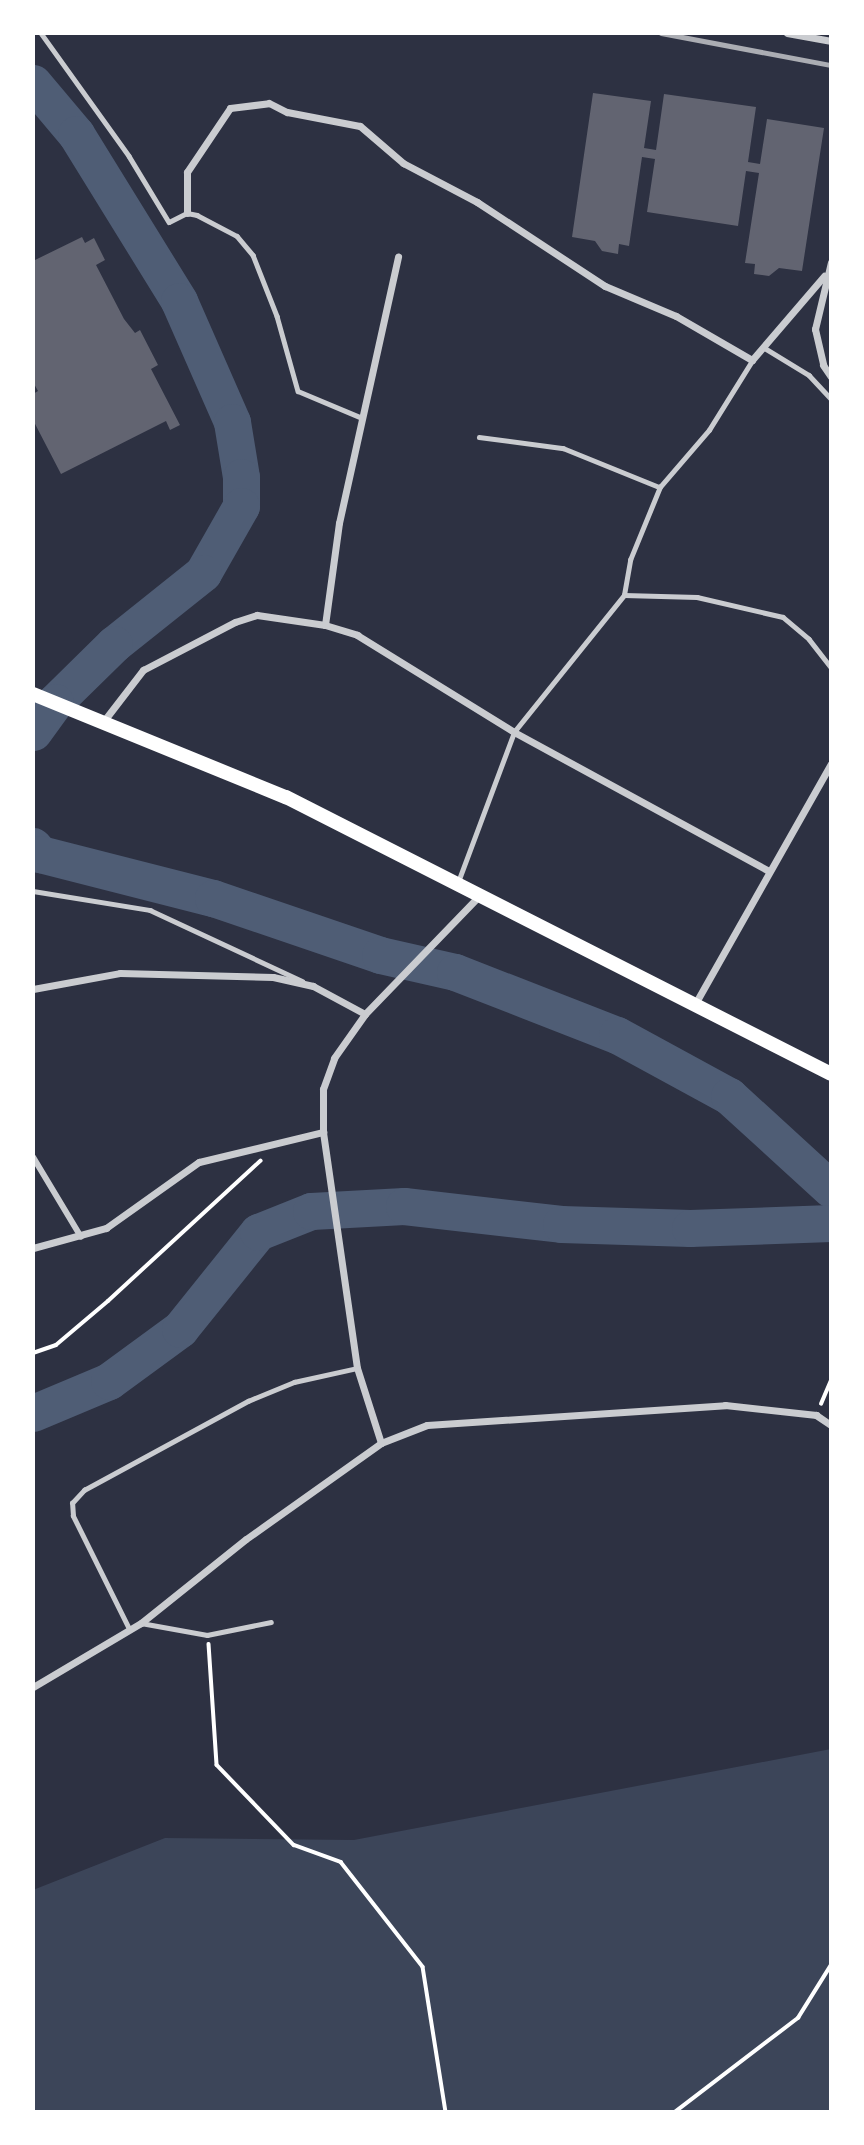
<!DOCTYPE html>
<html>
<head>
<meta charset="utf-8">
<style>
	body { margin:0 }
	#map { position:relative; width:864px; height:2145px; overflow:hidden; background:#2d3142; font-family:Figtree,sans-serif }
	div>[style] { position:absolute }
	.green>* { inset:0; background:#3c4559 }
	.river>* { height:37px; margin:-18.5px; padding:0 18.5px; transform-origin:18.5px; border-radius:18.5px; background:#4f5d75 }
	.building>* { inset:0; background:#626471 }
	.path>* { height:3.5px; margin:-1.75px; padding:0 1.75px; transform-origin:1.75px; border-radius:1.75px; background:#fff }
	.service>* { height:4.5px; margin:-2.25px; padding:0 2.25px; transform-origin:2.25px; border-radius:2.25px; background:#caccd0 }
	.pedestrian>* { height:6px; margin:-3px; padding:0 3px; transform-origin:3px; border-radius:3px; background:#caccd0 }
	.minor>* { height:7px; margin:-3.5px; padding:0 3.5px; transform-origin:3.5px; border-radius:3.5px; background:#caccd0 }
	.trunk>* { height:14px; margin:-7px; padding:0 7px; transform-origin:7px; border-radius:7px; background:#fff }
	.rail>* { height:5px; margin:-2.5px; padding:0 2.5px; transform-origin:2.5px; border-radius:2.5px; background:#abadb3 }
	span { translate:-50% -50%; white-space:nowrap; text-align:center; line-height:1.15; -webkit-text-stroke:7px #fff; paint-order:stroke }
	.frame { position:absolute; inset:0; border:35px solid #fff; pointer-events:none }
</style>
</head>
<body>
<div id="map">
	<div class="green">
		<i style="clip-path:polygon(831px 1749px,831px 2112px,33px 2112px,33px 1890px,165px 1838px,354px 1840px)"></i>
	</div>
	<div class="river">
		<i style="left:33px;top:83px;width:67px;rotate:49.9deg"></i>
		<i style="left:76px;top:134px;width:196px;rotate:58.3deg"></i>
		<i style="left:179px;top:301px;width:132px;rotate:66.3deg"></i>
		<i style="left:232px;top:422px;width:56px;rotate:80.7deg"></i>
		<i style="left:241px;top:477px;width:29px;rotate:90deg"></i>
		<i style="left:241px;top:506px;width:77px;rotate:119.6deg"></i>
		<i style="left:203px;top:573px;width:114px;rotate:141.4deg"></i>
		<i style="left:114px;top:644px;width:83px;rotate:135.5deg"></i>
		<i style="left:55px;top:702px;width:37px;rotate:126deg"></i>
		<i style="left:33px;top:846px;width:11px;rotate:49deg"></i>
		<i style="left:40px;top:854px;width:179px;rotate:14.3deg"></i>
		<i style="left:213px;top:898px;width:176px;rotate:18.8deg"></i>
		<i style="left:380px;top:955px;width:77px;rotate:12.8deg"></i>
		<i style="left:455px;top:972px;width:174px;rotate:21.3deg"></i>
		<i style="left:617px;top:1035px;width:128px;rotate:28.6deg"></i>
		<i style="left:729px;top:1096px;width:138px;rotate:42.4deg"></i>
		<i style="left:33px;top:1413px;width:82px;rotate:-22.8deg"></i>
		<i style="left:109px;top:1381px;width:88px;rotate:-36.2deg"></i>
		<i style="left:180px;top:1329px;width:124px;rotate:-51.2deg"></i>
		<i style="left:258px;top:1232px;width:57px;rotate:-21.6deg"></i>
		<i style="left:311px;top:1211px;width:93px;rotate:-3.1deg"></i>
		<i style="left:404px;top:1206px;width:158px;rotate:6.5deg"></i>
		<i style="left:561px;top:1224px;width:129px;rotate:1.8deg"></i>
		<i style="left:690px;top:1228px;width:141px;rotate:-2deg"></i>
	</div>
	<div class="building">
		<i style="clip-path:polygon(593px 93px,651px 101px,644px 148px,656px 150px,664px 94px,756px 107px,748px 162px,760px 164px,767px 119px,824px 128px,802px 271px,779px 268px,769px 276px,754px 274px,755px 264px,745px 263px,759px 173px,746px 171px,738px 226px,647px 212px,655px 159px,642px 157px,629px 246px,619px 244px,618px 254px,602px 251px,595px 241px,572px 237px)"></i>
		<i style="clip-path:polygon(82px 237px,85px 243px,94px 238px,105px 260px,96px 265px,124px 319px,135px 333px,140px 330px,158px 365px,151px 369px,180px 425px,170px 430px,166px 421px,61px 474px,33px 420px,33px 394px,38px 391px,33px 382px,33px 261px)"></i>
	</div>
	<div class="path">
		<i style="left:33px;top:1353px;width:24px;rotate:-19deg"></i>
		<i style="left:56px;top:1345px;width:68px;rotate:-40.2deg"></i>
		<i style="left:108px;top:1301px;width:207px;rotate:-42.6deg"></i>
		<i style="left:821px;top:1404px;width:26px;rotate:-67deg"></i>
		<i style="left:209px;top:1644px;width:121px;rotate:86.2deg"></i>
		<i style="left:217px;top:1765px;width:111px;rotate:46.1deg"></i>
		<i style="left:294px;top:1845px;width:50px;rotate:19.9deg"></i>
		<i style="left:341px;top:1862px;width:133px;rotate:52deg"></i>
		<i style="left:423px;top:1967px;width:147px;rotate:81deg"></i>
		<i style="left:675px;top:2112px;width:155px;rotate:-37.4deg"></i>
		<i style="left:798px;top:2018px;width:62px;rotate:-58.1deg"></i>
	</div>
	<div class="service">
		<i style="left:41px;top:33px;width:151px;rotate:54.4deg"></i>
		<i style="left:129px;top:156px;width:77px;rotate:58.8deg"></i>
		<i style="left:169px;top:222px;width:20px;rotate:-27deg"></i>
		<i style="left:187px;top:213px;width:10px;rotate:11deg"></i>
		<i style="left:197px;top:215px;width:45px;rotate:27.7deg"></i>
		<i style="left:237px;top:236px;width:25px;rotate:50deg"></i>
		<i style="left:253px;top:255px;width:66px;rotate:68.5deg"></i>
		<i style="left:277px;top:316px;width:78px;rotate:74.4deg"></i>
		<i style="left:298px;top:391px;width:67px;rotate:22.8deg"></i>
		<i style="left:763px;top:347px;width:54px;rotate:31.3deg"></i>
		<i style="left:809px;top:375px;width:33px;rotate:47deg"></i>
		<i style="left:479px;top:437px;width:85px;rotate:7.5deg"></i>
		<i style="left:563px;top:448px;width:104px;rotate:22.1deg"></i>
		<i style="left:624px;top:595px;width:73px;rotate:1.6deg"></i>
		<i style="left:697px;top:597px;width:88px;rotate:13.1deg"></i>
		<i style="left:783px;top:617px;width:34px;rotate:40deg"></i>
		<i style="left:809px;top:639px;width:36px;rotate:52deg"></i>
		<i style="left:458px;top:882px;width:160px;rotate:-69.5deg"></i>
		<i style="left:514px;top:732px;width:176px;rotate:-51.2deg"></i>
		<i style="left:624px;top:595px;width:36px;rotate:-80deg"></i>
		<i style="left:630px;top:560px;width:79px;rotate:-67.7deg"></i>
		<i style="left:660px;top:487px;width:75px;rotate:-49.3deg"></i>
		<i style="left:709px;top:430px;width:81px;rotate:-58.1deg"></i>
		<i style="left:33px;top:891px;width:119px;rotate:9.2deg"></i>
		<i style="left:150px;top:910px;width:168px;rotate:25deg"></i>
		<i style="left:141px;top:1623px;width:67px;rotate:10.3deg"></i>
		<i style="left:207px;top:1635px;width:65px;rotate:-11.5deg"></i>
		<i style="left:129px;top:1629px;width:126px;rotate:-116.4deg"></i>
		<i style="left:73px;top:1516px;width:13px;rotate:-94deg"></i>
		<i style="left:72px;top:1503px;width:18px;rotate:-47deg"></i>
		<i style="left:84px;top:1490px;width:187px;rotate:-28.5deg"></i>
		<i style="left:248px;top:1401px;width:50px;rotate:-22.4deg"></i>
		<i style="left:294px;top:1382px;width:65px;rotate:-12.5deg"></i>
	</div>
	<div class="pedestrian">
		<i style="left:33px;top:1157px;width:93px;rotate:59deg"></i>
	</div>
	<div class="minor">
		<i style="left:787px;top:33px;width:45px;rotate:10.3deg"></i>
		<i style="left:187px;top:213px;width:41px;rotate:-90deg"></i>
		<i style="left:187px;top:172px;width:77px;rotate:-56.1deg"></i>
		<i style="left:230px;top:108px;width:39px;rotate:-7deg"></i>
		<i style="left:269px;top:103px;width:20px;rotate:27deg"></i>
		<i style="left:287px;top:112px;width:74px;rotate:10.9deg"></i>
		<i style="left:360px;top:126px;width:57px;rotate:40.7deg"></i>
		<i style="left:403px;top:163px;width:84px;rotate:27.8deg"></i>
		<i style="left:477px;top:202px;width:153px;rotate:33.3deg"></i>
		<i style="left:605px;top:286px;width:77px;rotate:22.9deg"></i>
		<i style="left:676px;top:316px;width:88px;rotate:30.1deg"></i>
		<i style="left:752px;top:360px;width:111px;rotate:-49.4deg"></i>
		<i style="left:831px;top:262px;width:69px;rotate:103.4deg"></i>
		<i style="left:815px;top:329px;width:37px;rotate:77deg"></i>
		<i style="left:823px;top:365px;width:14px;rotate:56deg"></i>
		<i style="left:325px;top:625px;width:103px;rotate:-82.2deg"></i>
		<i style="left:339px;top:523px;width:273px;rotate:-77.5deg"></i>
		<i style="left:103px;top:722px;width:66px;rotate:-52.4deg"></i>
		<i style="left:143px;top:670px;width:104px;rotate:-27.6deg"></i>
		<i style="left:235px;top:622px;width:23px;rotate:-18deg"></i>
		<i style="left:257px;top:615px;width:69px;rotate:8.4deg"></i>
		<i style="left:325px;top:625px;width:34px;rotate:17deg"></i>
		<i style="left:357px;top:635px;width:185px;rotate:31.7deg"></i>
		<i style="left:514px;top:732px;width:290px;rotate:28.6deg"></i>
		<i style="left:33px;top:989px;width:88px;rotate:-10.4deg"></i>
		<i style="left:120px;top:973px;width:153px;rotate:1.5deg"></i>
		<i style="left:273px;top:977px;width:41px;rotate:12.7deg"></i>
		<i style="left:313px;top:986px;width:59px;rotate:28.3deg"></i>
		<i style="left:695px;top:1004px;width:276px;rotate:-60.5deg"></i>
		<i style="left:33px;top:1248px;width:76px;rotate:-15.3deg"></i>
		<i style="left:106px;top:1228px;width:114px;rotate:-35.4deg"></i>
		<i style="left:199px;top:1162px;width:128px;rotate:-13.6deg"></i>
		<i style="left:381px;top:1443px;width:79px;rotate:-107.7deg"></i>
		<i style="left:357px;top:1368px;width:238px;rotate:-98.2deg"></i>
		<i style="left:323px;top:1132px;width:43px;rotate:-90deg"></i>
		<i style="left:323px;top:1089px;width:33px;rotate:-70deg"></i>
		<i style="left:334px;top:1058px;width:54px;rotate:-54.8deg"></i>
		<i style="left:365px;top:1014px;width:163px;rotate:-46deg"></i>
		<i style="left:33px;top:1687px;width:126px;rotate:-30.7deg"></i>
		<i style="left:141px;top:1623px;width:134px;rotate:-38.7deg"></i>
		<i style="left:246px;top:1539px;width:166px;rotate:-35.4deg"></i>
		<i style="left:381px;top:1443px;width:49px;rotate:-21.4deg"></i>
		<i style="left:427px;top:1425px;width:299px;rotate:-3.8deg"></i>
		<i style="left:725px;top:1405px;width:92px;rotate:6.3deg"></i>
		<i style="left:816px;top:1415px;width:18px;rotate:34deg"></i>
	</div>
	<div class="trunk">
		<i style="left:33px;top:694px;width:273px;rotate:22.2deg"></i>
		<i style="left:286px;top:797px;width:611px;rotate:26.94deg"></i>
	</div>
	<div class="rail">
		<i style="left:661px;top:33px;width:173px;rotate:10.7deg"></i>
	</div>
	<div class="frame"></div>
</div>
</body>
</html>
